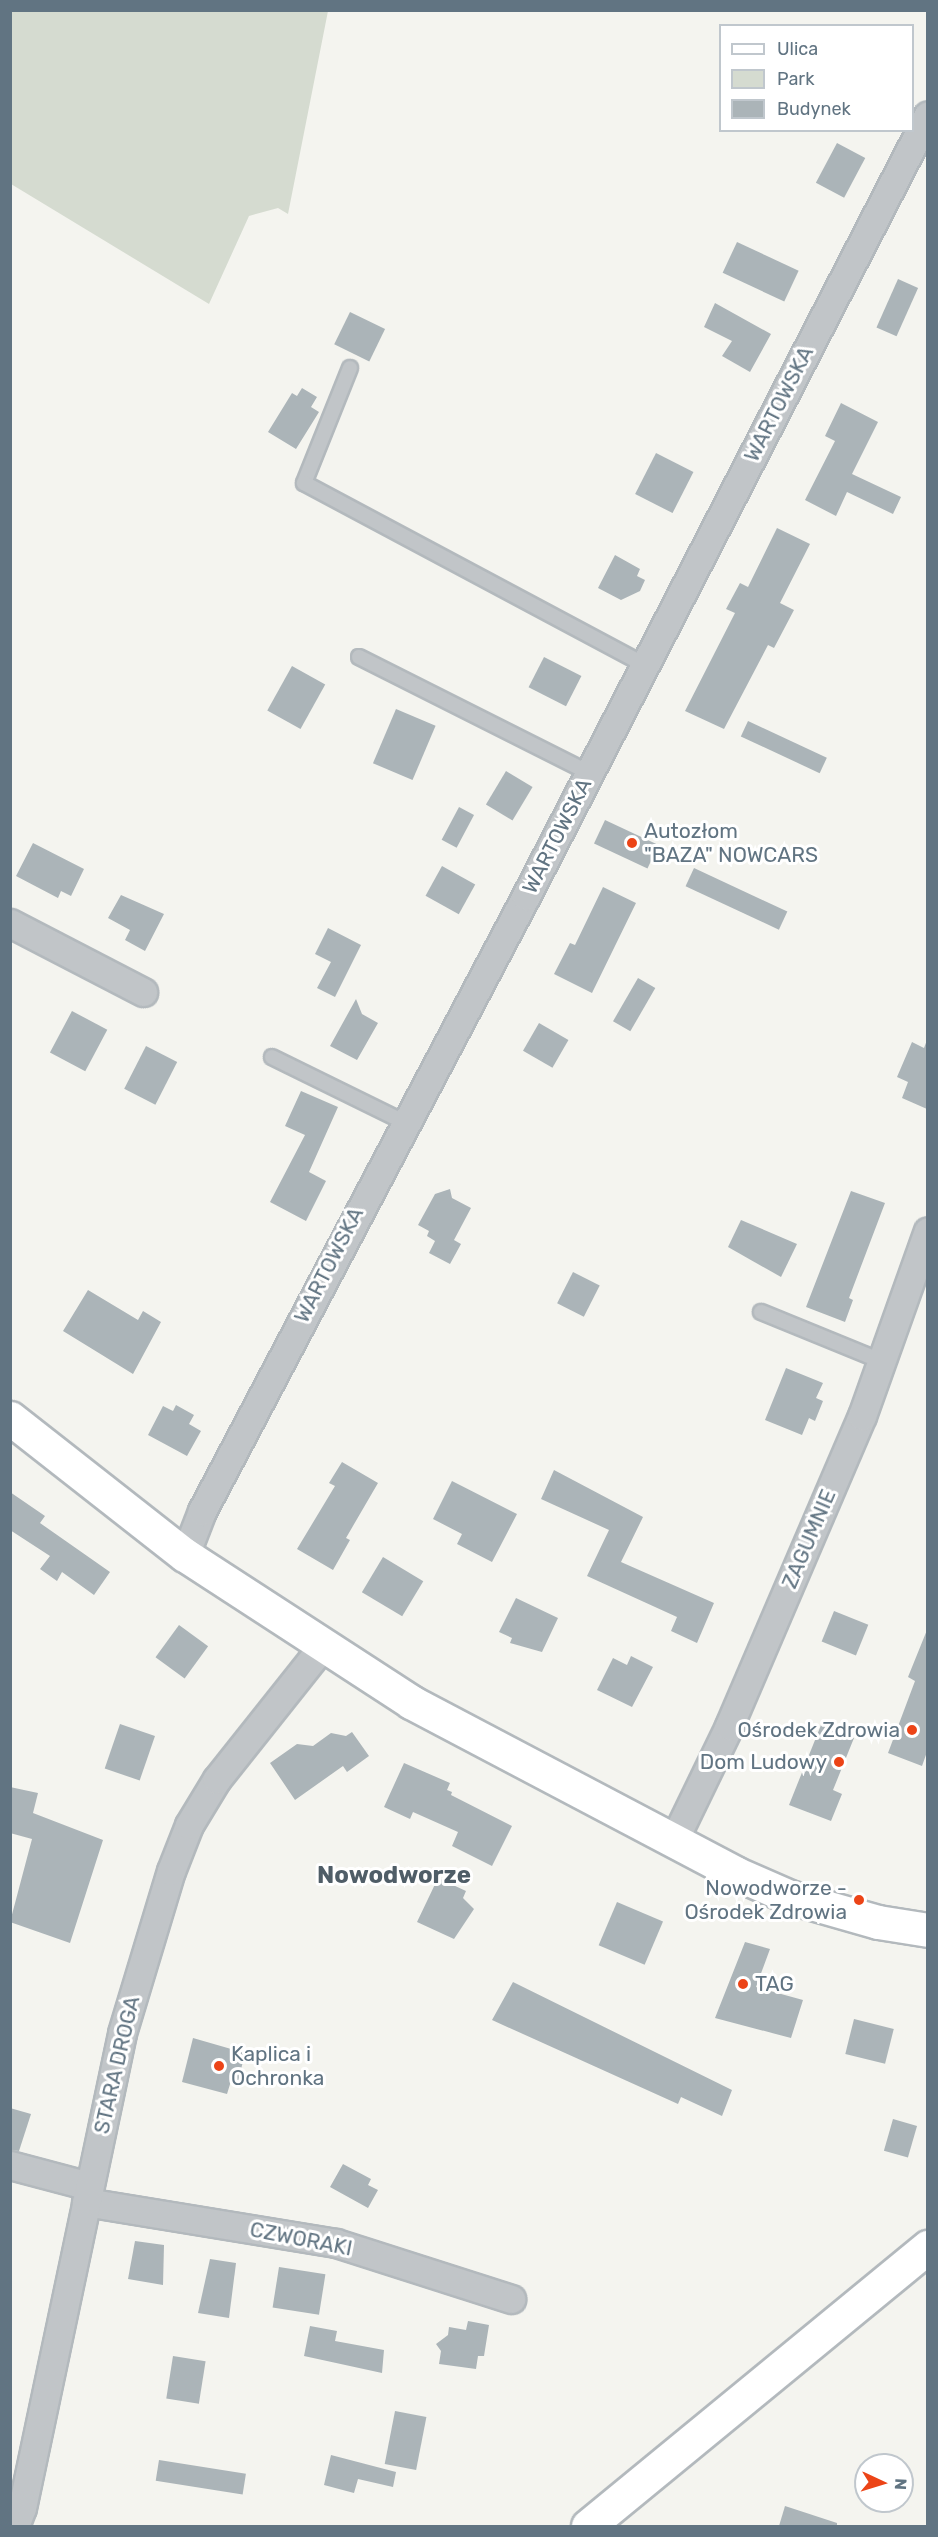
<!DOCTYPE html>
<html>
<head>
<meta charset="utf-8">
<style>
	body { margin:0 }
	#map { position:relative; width:938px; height:2537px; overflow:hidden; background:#f4f4ef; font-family:Rubik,sans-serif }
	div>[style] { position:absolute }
	.green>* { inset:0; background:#d5dbd0 }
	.building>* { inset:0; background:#abb4b8; transform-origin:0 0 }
	.roads { filter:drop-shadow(2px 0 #b3b9bd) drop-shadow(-2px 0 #b3b9bd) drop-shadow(0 2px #b3b9bd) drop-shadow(0 -2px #b3b9bd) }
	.lane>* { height:14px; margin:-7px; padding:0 7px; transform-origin:7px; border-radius:7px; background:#c1c5c8 }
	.street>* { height:27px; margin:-13.5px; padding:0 13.5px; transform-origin:13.5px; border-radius:13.5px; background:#c1c5c8 }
	.secondary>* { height:33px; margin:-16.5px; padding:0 16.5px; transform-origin:16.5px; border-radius:16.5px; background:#fff }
	.dots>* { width:16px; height:16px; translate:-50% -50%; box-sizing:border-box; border:3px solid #fff; border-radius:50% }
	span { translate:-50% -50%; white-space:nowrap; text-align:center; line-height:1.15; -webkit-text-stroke:6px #fff; paint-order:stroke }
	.street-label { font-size:21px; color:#617482 }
	.poi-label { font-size:21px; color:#617482 }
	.left { translate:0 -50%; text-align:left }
	.right { translate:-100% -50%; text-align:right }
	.quarter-label { font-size:24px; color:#4f5d67; font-weight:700 }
	.frame { position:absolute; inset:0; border:12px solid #617482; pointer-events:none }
	.legend { position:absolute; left:719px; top:24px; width:195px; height:108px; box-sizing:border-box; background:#fff; border:2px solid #c0c7cd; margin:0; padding:8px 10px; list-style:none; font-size:18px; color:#617482 }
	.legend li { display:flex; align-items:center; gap:12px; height:30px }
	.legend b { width:30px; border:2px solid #c0c7cd }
	.north { position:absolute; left:854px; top:2453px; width:60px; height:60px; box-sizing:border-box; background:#fff; border:2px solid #c0c7cd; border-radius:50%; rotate:94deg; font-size:16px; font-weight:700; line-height:24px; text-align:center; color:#617482 }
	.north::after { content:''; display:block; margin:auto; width:21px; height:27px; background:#ec4417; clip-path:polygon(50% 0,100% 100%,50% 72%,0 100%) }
</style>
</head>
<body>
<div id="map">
	<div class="green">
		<i style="clip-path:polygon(10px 11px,328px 11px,288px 214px,278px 208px,249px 216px,209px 304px,11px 184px)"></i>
	</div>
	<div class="building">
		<i style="left:837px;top:143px;width:32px;height:45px;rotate:28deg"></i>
		<i style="left:737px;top:242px;width:68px;height:34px;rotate:25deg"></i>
		<i style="left:898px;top:279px;width:22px;height:53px;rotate:24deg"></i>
		<i style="clip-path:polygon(715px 303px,771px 334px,750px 372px,722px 356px,732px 341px,704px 327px)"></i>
		<i style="left:350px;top:312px;width:39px;height:36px;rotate:26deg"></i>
		<i style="clip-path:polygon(302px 388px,317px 397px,311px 407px,319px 412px,296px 449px,268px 432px,292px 393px,297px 396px)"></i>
		<i style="clip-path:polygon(841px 403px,878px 422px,852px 474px,901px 497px,893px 514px,847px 492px,836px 516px,805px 500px,835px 441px,825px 436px)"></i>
		<i style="left:656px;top:453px;width:42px;height:46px;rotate:27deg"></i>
		<i style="clip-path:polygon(777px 528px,810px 544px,780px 603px,794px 610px,774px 648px,768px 645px,724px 729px,685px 711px,735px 613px,726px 609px,740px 583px,748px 587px)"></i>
		<i style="clip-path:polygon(615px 555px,640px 569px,637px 576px,645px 580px,640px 591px,621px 600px,598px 588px)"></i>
		<i style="left:544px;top:657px;width:42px;height:34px;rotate:27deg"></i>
		<i style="left:292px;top:666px;width:38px;height:51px;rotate:29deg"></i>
		<i style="left:396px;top:709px;width:43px;height:59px;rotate:23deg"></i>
		<i style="left:748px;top:721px;width:87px;height:17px;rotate:25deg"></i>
		<i style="left:506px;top:771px;width:31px;height:39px;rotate:31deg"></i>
		<i style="left:459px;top:807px;width:17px;height:37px;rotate:28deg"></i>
		<i style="left:605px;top:820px;width:59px;height:26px;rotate:25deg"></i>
		<i style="clip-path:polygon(33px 843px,84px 869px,71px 896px,61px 891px,58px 898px,16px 876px)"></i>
		<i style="left:442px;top:866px;width:38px;height:34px;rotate:29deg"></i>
		<i style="left:694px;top:868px;width:103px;height:20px;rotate:25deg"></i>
		<i style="clip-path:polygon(603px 887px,636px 903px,592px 993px,554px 974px,570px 943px,575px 945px)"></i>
		<i style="clip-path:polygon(121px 895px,164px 914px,145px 951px,125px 940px,130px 930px,108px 918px)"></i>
		<i style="clip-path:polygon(328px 928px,361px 945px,335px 997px,317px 988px,331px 962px,315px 954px)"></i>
		<i style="left:638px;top:978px;width:20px;height:50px;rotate:30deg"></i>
		<i style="clip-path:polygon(356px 999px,362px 1014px,378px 1023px,357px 1060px,330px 1046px)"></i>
		<i style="left:72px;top:1011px;width:40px;height:47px;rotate:28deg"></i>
		<i style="left:539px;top:1023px;width:34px;height:32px;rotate:30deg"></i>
		<i style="clip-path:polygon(927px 1040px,927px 1109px,902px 1098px,908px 1082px,897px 1077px,912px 1042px,924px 1048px)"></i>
		<i style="left:146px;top:1046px;width:35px;height:48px;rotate:27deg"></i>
		<i style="clip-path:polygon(301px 1091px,338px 1107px,309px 1172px,326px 1181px,306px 1221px,270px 1202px,305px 1135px,285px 1126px)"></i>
		<i style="clip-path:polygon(450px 1189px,452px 1198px,471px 1208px,454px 1240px,461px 1244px,450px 1264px,429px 1253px,435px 1241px,427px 1236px,429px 1231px,418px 1225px,435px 1194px)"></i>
		<i style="clip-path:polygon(851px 1191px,885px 1203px,849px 1298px,853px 1300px,845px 1322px,806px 1307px)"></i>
		<i style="clip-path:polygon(741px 1220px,797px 1244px,781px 1277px,728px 1247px)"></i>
		<i style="left:573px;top:1272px;width:30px;height:35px;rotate:27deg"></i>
		<i style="clip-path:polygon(88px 1290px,138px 1320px,143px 1311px,161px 1322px,133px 1374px,63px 1331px)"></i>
		<i style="clip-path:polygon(786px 1368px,823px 1383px,816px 1398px,823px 1401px,815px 1421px,809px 1418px,802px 1435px,765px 1420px)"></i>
		<i style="clip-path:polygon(176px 1405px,194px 1415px,189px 1424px,201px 1431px,187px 1456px,148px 1435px,163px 1406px,173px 1411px)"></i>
		<i style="clip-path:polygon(342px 1462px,378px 1483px,346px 1538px,350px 1540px,333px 1570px,297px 1549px,335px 1486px,329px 1483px)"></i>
		<i style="clip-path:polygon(554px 1470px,643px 1517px,621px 1562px,714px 1603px,697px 1643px,671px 1631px,677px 1617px,587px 1576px,609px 1530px,541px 1499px)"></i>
		<i style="clip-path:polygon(452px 1481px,517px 1514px,492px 1562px,457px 1544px,462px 1534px,433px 1519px)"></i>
		<i style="clip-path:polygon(10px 1492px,45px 1516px,40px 1523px,110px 1572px,94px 1595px,62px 1572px,57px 1581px,40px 1569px,50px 1556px,10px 1530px)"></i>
		<i style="left:383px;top:1557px;width:47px;height:41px;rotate:31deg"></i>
		<i style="clip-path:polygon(516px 1598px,558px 1618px,542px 1652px,510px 1643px,512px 1638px,499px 1632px)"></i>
		<i style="left:834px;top:1611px;width:37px;height:33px;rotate:22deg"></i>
		<i style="left:179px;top:1625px;width:36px;height:40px;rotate:36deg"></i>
		<i style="clip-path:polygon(927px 1630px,927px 1752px,922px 1766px,888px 1753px,915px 1681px,908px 1677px)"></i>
		<i style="clip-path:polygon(631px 1656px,653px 1667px,632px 1707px,597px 1690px,613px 1658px,627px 1665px)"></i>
		<i style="left:120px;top:1724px;width:37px;height:47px;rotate:19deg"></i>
		<i style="clip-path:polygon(821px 1725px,854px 1738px,833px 1790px,842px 1794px,831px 1821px,789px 1805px)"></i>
		<i style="clip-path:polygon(352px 1732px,369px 1756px,347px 1772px,343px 1766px,295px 1800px,270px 1763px,297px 1744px,313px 1746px,331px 1733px,346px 1736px)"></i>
		<i style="clip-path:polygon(404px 1763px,450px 1783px,447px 1790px,452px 1792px,451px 1795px,512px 1826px,492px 1866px,452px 1846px,458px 1832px,413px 1812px,410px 1819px,384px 1807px)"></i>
		<i style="clip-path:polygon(10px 1787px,38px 1793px,33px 1813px,103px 1840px,70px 1943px,10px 1922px,32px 1839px,10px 1833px)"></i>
		<i style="clip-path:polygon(438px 1878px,466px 1891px,463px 1898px,474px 1909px,454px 1939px,417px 1922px)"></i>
		<i style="left:617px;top:1902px;width:50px;height:47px;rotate:23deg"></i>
		<i style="clip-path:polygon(745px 1942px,770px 1949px,756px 1987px,803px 2000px,791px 2038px,715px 2018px)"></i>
		<i style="clip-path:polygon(513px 1982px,732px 2090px,722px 2116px,681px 2097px,678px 2104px,492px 2020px)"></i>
		<i style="left:854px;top:2019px;width:41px;height:36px;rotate:14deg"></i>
		<i style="clip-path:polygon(193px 2038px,245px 2053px,238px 2082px,231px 2081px,227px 2094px,182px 2082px)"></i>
		<i style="clip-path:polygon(10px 2108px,31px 2114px,19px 2151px,10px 2150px)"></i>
		<i style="left:893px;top:2119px;width:25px;height:33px;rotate:16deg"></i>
		<i style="clip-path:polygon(343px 2164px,371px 2179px,368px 2185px,378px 2190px,368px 2208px,330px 2187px)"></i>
		<i style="clip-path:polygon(135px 2241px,164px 2245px,163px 2285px,128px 2279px)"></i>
		<i style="clip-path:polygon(210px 2259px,236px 2263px,229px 2318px,198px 2313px)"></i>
		<i style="left:279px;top:2267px;width:47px;height:41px;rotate:9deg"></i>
		<i style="clip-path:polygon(468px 2321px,489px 2325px,484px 2356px,478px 2356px,476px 2369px,439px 2364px,441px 2351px,436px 2344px,448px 2335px,449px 2327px,466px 2330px)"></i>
		<i style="clip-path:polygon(310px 2326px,337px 2331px,335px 2341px,384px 2350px,382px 2373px,304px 2356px)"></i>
		<i style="left:173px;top:2356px;width:33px;height:43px;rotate:9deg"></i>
		<i style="left:395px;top:2411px;width:32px;height:54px;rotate:11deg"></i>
		<i style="clip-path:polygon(331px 2455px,396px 2472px,393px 2487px,358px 2479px,354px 2493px,324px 2485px)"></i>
		<i style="left:159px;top:2460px;width:88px;height:21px;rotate:9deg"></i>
		<i style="clip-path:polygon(785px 2506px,837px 2523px,837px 2526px,779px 2526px)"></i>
	</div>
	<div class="roads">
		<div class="lane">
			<i style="left:350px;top:368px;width:124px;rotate:111.8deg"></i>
			<i style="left:304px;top:483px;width:387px;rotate:28.1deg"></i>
			<i style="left:359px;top:657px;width:258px;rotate:26.7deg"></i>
			<i style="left:272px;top:1057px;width:147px;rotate:26.2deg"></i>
			<i style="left:761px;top:1312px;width:130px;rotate:22.2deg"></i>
		</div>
		<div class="street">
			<i style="left:10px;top:923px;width:150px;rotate:27.4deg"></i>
			<i style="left:185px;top:1555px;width:47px;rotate:-68.9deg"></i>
			<i style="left:202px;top:1511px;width:695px;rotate:-62.22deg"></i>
			<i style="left:526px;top:896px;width:878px;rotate:-62.76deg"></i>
			<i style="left:674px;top:1840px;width:127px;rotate:-64.2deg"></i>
			<i style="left:729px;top:1726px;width:337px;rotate:-66.8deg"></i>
			<i style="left:862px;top:1416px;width:196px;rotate:-70.4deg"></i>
			<i style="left:10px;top:2165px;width:82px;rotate:14.9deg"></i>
			<i style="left:86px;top:2202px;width:253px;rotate:9.3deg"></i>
			<i style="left:336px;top:2243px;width:184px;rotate:17.7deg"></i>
			<i style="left:15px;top:2526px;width:19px;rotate:-69deg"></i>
			<i style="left:22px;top:2508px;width:485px;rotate:-78.1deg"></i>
			<i style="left:122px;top:2033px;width:169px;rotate:-73.2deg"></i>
			<i style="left:171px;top:1871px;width:49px;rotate:-68.6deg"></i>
			<i style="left:189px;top:1825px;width:54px;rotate:-58.7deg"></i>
			<i style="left:217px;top:1779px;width:169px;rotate:-51.5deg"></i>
		</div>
		<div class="secondary">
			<i style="left:10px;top:1418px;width:222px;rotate:38.1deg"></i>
			<i style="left:185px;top:1555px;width:270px;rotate:33deg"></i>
			<i style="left:411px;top:1702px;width:366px;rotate:27.8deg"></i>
			<i style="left:735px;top:1873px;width:60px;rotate:23.6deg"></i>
			<i style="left:790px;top:1897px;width:91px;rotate:15.9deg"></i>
			<i style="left:878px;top:1922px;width:51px;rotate:9.1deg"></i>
			<i style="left:588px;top:2526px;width:440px;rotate:-39.4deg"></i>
		</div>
	</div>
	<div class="dots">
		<i style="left:632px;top:843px;background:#ec4417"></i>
		<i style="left:912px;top:1730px;background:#ec4417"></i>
		<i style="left:839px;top:1762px;background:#ec4417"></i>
		<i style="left:859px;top:1900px;background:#ec4417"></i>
		<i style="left:743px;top:1984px;background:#ec4417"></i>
		<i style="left:219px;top:2066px;background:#ec4417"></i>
	</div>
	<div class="street-label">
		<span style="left:779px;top:404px;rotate:-63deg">WARTOWSKA</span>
		<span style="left:557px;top:836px;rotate:-63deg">WARTOWSKA</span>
		<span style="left:329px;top:1265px;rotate:-63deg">WARTOWSKA</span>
		<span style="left:809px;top:1539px;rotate:-67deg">ZAGUMNIE</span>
		<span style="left:117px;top:2065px;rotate:-77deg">STARA DROGA</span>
		<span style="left:301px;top:2239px;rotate:11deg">CZWORAKI</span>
	</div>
	<div class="poi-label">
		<span class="left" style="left:644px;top:843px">Autozłom<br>"BAZA" NOWCARS</span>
		<span class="right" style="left:900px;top:1730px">Ośrodek Zdrowia</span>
		<span class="right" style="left:827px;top:1762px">Dom Ludowy</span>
		<span class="right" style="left:847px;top:1900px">Nowodworze -<br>Ośrodek Zdrowia</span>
		<span class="left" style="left:755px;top:1984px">TAG</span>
		<span class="left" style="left:231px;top:2066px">Kaplica i<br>Ochronka</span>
	</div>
	<div class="quarter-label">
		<span style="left:394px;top:1876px">Nowodworze</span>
	</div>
	<div class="frame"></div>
	<ul class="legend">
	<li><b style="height:8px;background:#fff"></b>Ulica</li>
	<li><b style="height:16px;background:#d5dbd0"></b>Park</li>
	<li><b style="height:16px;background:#abb4b8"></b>Budynek</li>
	</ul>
	<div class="north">N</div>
</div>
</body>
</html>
